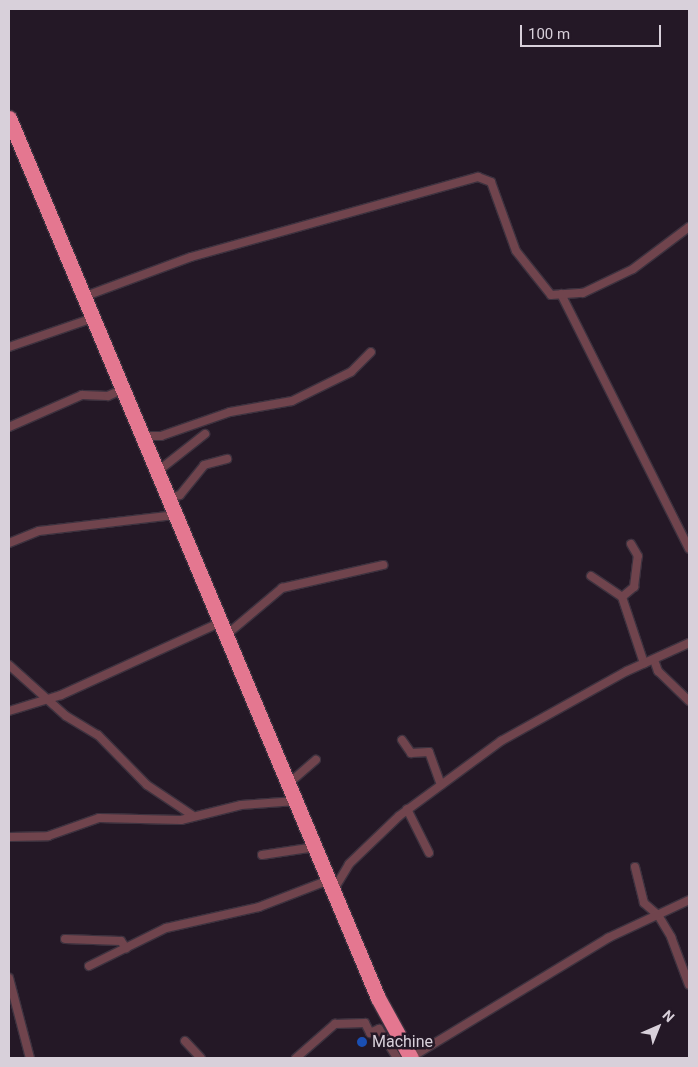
<!DOCTYPE html>
<html>
<head>
<meta charset="utf-8">
<style>
	body { margin:0 }
	#map { position:relative; width:698px; height:1067px; overflow:hidden; background:#241826; font-family:Roboto,sans-serif }
	div>[style] { position:absolute }
	.roads { filter:drop-shadow(1px 0 #3d323f) drop-shadow(-1px 0 #3d323f) drop-shadow(0 1px #3d323f) drop-shadow(0 -1px #3d323f) }
	.street>* { height:8px; margin:-4px; padding:0 4px; transform-origin:4px; border-radius:4px; background:#70444d }
	.highway>* { height:15px; margin:-7.5px; padding:0 7.5px; transform-origin:7.5px; border-radius:7.5px; background:#e47790 }
	.dots>* { width:14px; height:14px; translate:-50% -50%; box-sizing:border-box; border:2px solid #241826; border-radius:50% }
	span { translate:-50% -50%; white-space:nowrap; text-align:center; line-height:1.15; -webkit-text-stroke:5px #241826; paint-order:stroke }
	.poi-label { font-size:16px; color:#d8d0da }
	.left { translate:0 -50%; text-align:left }
	.frame { position:absolute; inset:0; border:10px solid #d8d0da; pointer-events:none }
	.north { position:absolute; left:633px; top:1002px; width:50px; height:50px; -webkit-text-stroke:4px #241826; paint-order:stroke; rotate:44deg; font-size:14px; font-weight:700; line-height:20px; text-align:center; color:#d8d0da }
	.north::after { content:''; display:block; margin:auto; width:18px; height:22px; background:#d8d0da; clip-path:polygon(50% 0,100% 100%,50% 72%,0 100%) }
	.scale { position:absolute; left:520px; top:25px; width:141px; height:22px; box-sizing:border-box; border:2px solid #d8d0da; border-top:0; padding-left:6px; font-size:15px; line-height:18px; white-space:nowrap; color:#d8d0da; -webkit-text-stroke:4px #241826; paint-order:stroke }
</style>
</head>
<body>
<div id="map">
	<div class="roads">
		<div class="street">
			<i style="left:561px;top:294px;width:285px;rotate:63.3deg"></i>
			<i style="left:83px;top:297px;width:115px;rotate:-20.3deg"></i>
			<i style="left:191px;top:257px;width:298px;rotate:-15.6deg"></i>
			<i style="left:478px;top:177px;width:14px;rotate:21deg"></i>
			<i style="left:491px;top:182px;width:73px;rotate:70.1deg"></i>
			<i style="left:516px;top:251px;width:56px;rotate:51.5deg"></i>
			<i style="left:551px;top:295px;width:32px;rotate:-4deg"></i>
			<i style="left:583px;top:293px;width:55px;rotate:-25.6deg"></i>
			<i style="left:633px;top:269px;width:70px;rotate:-36.9deg"></i>
			<i style="left:9px;top:347px;width:89px;rotate:-19deg"></i>
			<i style="left:9px;top:427px;width:80px;rotate:-23.7deg"></i>
			<i style="left:82px;top:395px;width:26px;rotate:2deg"></i>
			<i style="left:108px;top:396px;width:17px;rotate:-25deg"></i>
			<i style="left:143px;top:436px;width:18px"></i>
			<i style="left:161px;top:436px;width:73px;rotate:-19.2deg"></i>
			<i style="left:230px;top:412px;width:63px;rotate:-10.1deg"></i>
			<i style="left:292px;top:401px;width:66px;rotate:-26.2deg"></i>
			<i style="left:351px;top:372px;width:28px;rotate:-45deg"></i>
			<i style="left:158px;top:471px;width:60px;rotate:-38.2deg"></i>
			<i style="left:169px;top:498px;width:11px;rotate:-15deg"></i>
			<i style="left:180px;top:495px;width:38px;rotate:-51deg"></i>
			<i style="left:204px;top:465px;width:24px;rotate:-15deg"></i>
			<i style="left:9px;top:543px;width:32px;rotate:-22deg"></i>
			<i style="left:39px;top:531px;width:138px;rotate:-6.7deg"></i>
			<i style="left:591px;top:576px;width:37px;rotate:34deg"></i>
			<i style="left:622px;top:597px;width:70px;rotate:71.6deg"></i>
			<i style="left:622px;top:597px;width:16px;rotate:-40deg"></i>
			<i style="left:634px;top:587px;width:31px;rotate:-83deg"></i>
			<i style="left:638px;top:556px;width:14px;rotate:-120deg"></i>
			<i style="left:225px;top:636px;width:75px;rotate:-40.1deg"></i>
			<i style="left:282px;top:588px;width:104px;rotate:-12.8deg"></i>
			<i style="left:654px;top:660px;width:12px;rotate:70deg"></i>
			<i style="left:658px;top:671px;width:43px;rotate:44.1deg"></i>
			<i style="left:9px;top:665px;width:76px;rotate:41.8deg"></i>
			<i style="left:66px;top:716px;width:37px;rotate:31deg"></i>
			<i style="left:98px;top:735px;width:70px;rotate:45.6deg"></i>
			<i style="left:147px;top:785px;width:54px;rotate:33.7deg"></i>
			<i style="left:9px;top:711px;width:54px;rotate:-17.1deg"></i>
			<i style="left:61px;top:695px;width:174px;rotate:-24.5deg"></i>
			<i style="left:402px;top:740px;width:16px;rotate:55deg"></i>
			<i style="left:411px;top:753px;width:18px;rotate:-3deg"></i>
			<i style="left:429px;top:752px;width:35px;rotate:70deg"></i>
			<i style="left:288px;top:784px;width:37px;rotate:-41deg"></i>
			<i style="left:407px;top:809px;width:49px;rotate:63.4deg"></i>
			<i style="left:9px;top:837px;width:39px;rotate:-1deg"></i>
			<i style="left:48px;top:836px;width:54px;rotate:-19.4deg"></i>
			<i style="left:99px;top:818px;width:82px;rotate:1.4deg"></i>
			<i style="left:181px;top:820px;width:62px;rotate:-14deg"></i>
			<i style="left:241px;top:805px;width:55px;rotate:-4.2deg"></i>
			<i style="left:262px;top:855px;width:54px;rotate:-8.6deg"></i>
			<i style="left:635px;top:867px;width:37px;rotate:76deg"></i>
			<i style="left:644px;top:903px;width:18px;rotate:41deg"></i>
			<i style="left:658px;top:915px;width:26px;rotate:59deg"></i>
			<i style="left:671px;top:937px;width:51px;rotate:69.4deg"></i>
			<i style="left:333px;top:891px;width:31px;rotate:-59deg"></i>
			<i style="left:349px;top:864px;width:69px;rotate:-43.8deg"></i>
			<i style="left:399px;top:816px;width:127px;rotate:-36.3deg"></i>
			<i style="left:501px;top:741px;width:144px;rotate:-29.1deg"></i>
			<i style="left:627px;top:671px;width:68px;rotate:-24.3deg"></i>
			<i style="left:65px;top:939px;width:56px;rotate:2deg"></i>
			<i style="left:121px;top:941px;width:9px;rotate:54deg"></i>
			<i style="left:89px;top:966px;width:86px;rotate:-26.3deg"></i>
			<i style="left:166px;top:928px;width:95px;rotate:-12.7deg"></i>
			<i style="left:259px;top:907px;width:75px;rotate:-21.1deg"></i>
			<i style="left:9px;top:978px;width:83px;rotate:75.3deg"></i>
			<i style="left:185px;top:1041px;width:23px;rotate:47deg"></i>
			<i style="left:296px;top:1058px;width:52px;rotate:-41.1deg"></i>
			<i style="left:335px;top:1024px;width:30px;rotate:-2deg"></i>
			<i style="left:365px;top:1023px;width:11px;rotate:63deg"></i>
			<i style="left:370px;top:1033px;width:10px;rotate:-24deg"></i>
			<i style="left:379px;top:1029px;width:34px;rotate:58deg"></i>
			<i style="left:410px;top:1058px;width:232px;rotate:-31.2deg"></i>
			<i style="left:608px;top:938px;width:89px;rotate:-25.1deg"></i>
		</div>
		<div class="highway">
			<i style="left:9px;top:118px;width:954px;rotate:67.25deg"></i>
			<i style="left:378px;top:998px;width:68px;rotate:61.2deg"></i>
		</div>
	</div>
	<div class="dots">
		<i style="left:362px;top:1042px;background:#1a4fb4"></i>
	</div>
	<div class="poi-label">
		<span class="left" style="left:372px;top:1042px">Machine</span>
	</div>
	<div class="frame"></div>
	<div class="north">N</div>
	<div class="scale">100 m</div>
</div>
</body>
</html>
